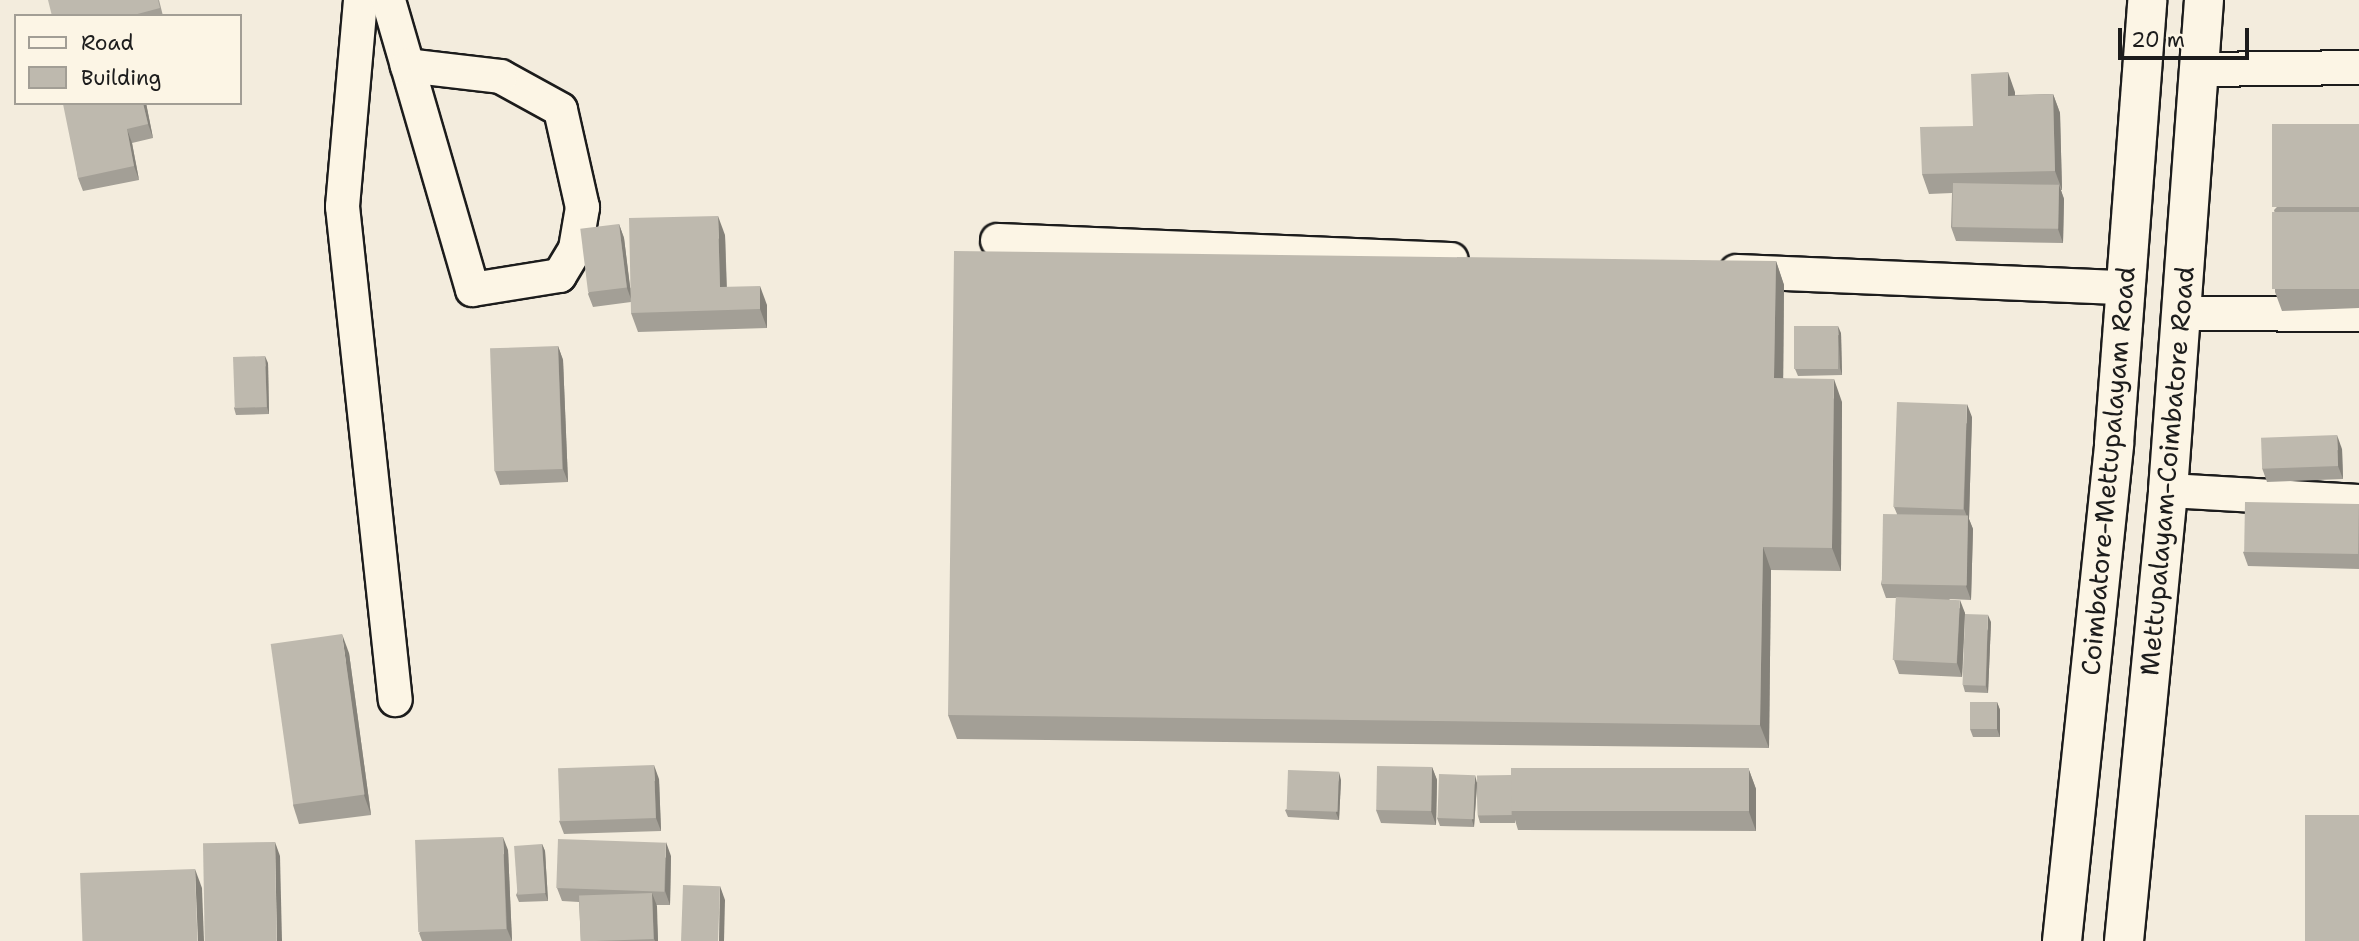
<!DOCTYPE html>
<html>
<head>
<meta charset="utf-8">
<style>
	body { margin:0 }
	#map { position:relative; width:2359px; height:941px; overflow:hidden; background:#f3ecdd; font-family:"Shantell Sans",sans-serif }
	div>[style] { position:absolute }
	.roads { filter:drop-shadow(2px 0 #1c1c1c) drop-shadow(-2px 0 #1c1c1c) drop-shadow(0 2px #1c1c1c) drop-shadow(0 -2px #1c1c1c) }
	.street>* { height:33px; margin:-16.5px; padding:0 16.5px; transform-origin:16.5px; border-radius:16.5px; background:#fcf5e5 }
	.highway>* { height:38px; margin:-19px; padding:0 19px; transform-origin:19px; border-radius:19px; background:#fcf5e5 }
	.wall>* { inset:0; background:#a39f96 }
	.shaded-wall>* { inset:0; background:#85827a }
	.building>* { inset:0; background:#beb9ae; transform-origin:0 0 }
	span { translate:-50% -50%; white-space:nowrap; text-align:center; line-height:1.15; -webkit-text-stroke:5px #fcf5e5; paint-order:stroke }
	.street-label { font-size:26px; color:#1c1c1c }
	.legend { position:absolute; left:14px; top:14px; width:228px; height:91px; box-sizing:border-box; background:#fcf5e5; border:2px solid #a29e95; margin:0; padding:9px 12px; list-style:none; font-size:21px; color:#1c1c1c }
	.legend li { display:flex; align-items:center; gap:14px; height:35px }
	.legend b { width:35px; border:2px solid #a29e95 }
	.scale { position:absolute; left:2118px; top:28px; width:131px; height:32px; box-sizing:border-box; border:4px solid #1c1c1c; border-top:0; padding-left:9px; font-size:21px; line-height:24px; white-space:nowrap; color:#1c1c1c; -webkit-text-stroke:5px #fcf5e5; paint-order:stroke }
</style>
</head>
<body>
<div id="map">
	<div class="roads">
		<div class="street">
			<i style="left:360px;top:0;width:207px;rotate:95deg"></i>
			<i style="left:342px;top:206px;width:496px;rotate:83.9deg"></i>
			<i style="left:388px;top:0;width:301px;rotate:73.8deg"></i>
			<i style="left:472px;top:289px;width:88px;rotate:-9.1deg"></i>
			<i style="left:559px;top:275px;width:31px;rotate:-59deg"></i>
			<i style="left:575px;top:248px;width:42px;rotate:-80.3deg"></i>
			<i style="left:582px;top:207px;width:100px;rotate:-102.7deg"></i>
			<i style="left:560px;top:109px;width:68px;rotate:-151.2deg"></i>
			<i style="left:500px;top:76px;width:94px;rotate:-173.3deg"></i>
			<i style="left:2199px;top:69px;width:160px;rotate:-0.7deg"></i>
			<i style="left:997px;top:240px;width:454px;rotate:2.4deg"></i>
			<i style="left:1736px;top:271px;width:389px;rotate:2.4deg"></i>
			<i style="left:2181px;top:313px;width:178px;rotate:0.3deg"></i>
			<i style="left:2168px;top:490px;width:191px;rotate:3.3deg"></i>
		</div>
		<div class="highway">
			<i style="left:2062px;top:941px;width:500px;rotate:-84deg"></i>
			<i style="left:2114px;top:444px;width:445px;rotate:-85.7deg"></i>
			<i style="left:2124px;top:941px;width:453px;rotate:-84.4deg"></i>
			<i style="left:2168px;top:490px;width:491px;rotate:-85.8deg"></i>
		</div>
	</div>
	<div class="wall">
		<i style="clip-path:polygon(159px 0,163px 16px,52px 16px)"></i>
		<i style="clip-path:polygon(2015px 92px,2015px 95px,2053px 94px,2060px 113px,2062px 190px,2061px 190px,2064px 199px,2063px 243px,1956px 241px,1951px 227px,1952px 193px,1929px 194px,1922px 174px,1973px 126px)"></i>
		<i style="clip-path:polygon(67px 103px,146px 103px,153px 138px,132px 143px,139px 180px,83px 191px,78px 178px)"></i>
		<i style="clip-path:polygon(2359px 124px,2359px 308px,2282px 311px,2275px 292px,2275px 214px,2274px 210px)"></i>
		<i style="clip-path:polygon(619px 224px,624px 238px,630px 288px,725px 235px,727px 287px,767px 305px,767px 328px,638px 332px,631px 313px,631px 302px,593px 307px,588px 294px)"></i>
		<i style="clip-path:polygon(1776px 261px,1784px 285px,1783px 378px,1842px 402px,1841px 571px,1771px 570px,1769px 748px,957px 739px,948px 715px)"></i>
		<i style="clip-path:polygon(1841px 333px,1842px 375px,1798px 376px,1795px 369px)"></i>
		<i style="clip-path:polygon(558px 346px,563px 360px,568px 482px,500px 485px,495px 471px)"></i>
		<i style="clip-path:polygon(268px 363px,269px 414px,236px 415px,234px 408px)"></i>
		<i style="clip-path:polygon(1972px 417px,1969px 519px,1973px 529px,1971px 600px,1949px 599px,1965px 613px,1962px 677px,1899px 674px,1894px 660px,1896px 598px,1886px 598px,1881px 584px,1897px 514px,1894px 507px)"></i>
		<i style="clip-path:polygon(2342px 449px,2343px 479px,2267px 482px,2262px 468px)"></i>
		<i style="clip-path:polygon(2359px 504px,2359px 569px,2248px 566px,2243px 552px)"></i>
		<i style="clip-path:polygon(1991px 622px,1988px 693px,1965px 692px,1963px 685px)"></i>
		<i style="clip-path:polygon(349px 653px,371px 815px,299px 824px,293px 805px)"></i>
		<i style="clip-path:polygon(1997px 702px,2000px 710px,2000px 737px,1973px 737px,1970px 729px)"></i>
		<i style="clip-path:polygon(1432px 767px,1437px 780px,1436px 825px,1381px 823px,1376px 810px)"></i>
		<i style="clip-path:polygon(1749px 770px,1756px 789px,1756px 831px,1518px 830px,1515px 820px,1515px 823px,1480px 823px,1478px 816px,1477px 787px,1474px 827px,1440px 826px,1437px 818px,1477px 782px,1511px 775px)"></i>
		<i style="clip-path:polygon(659px 779px,661px 831px,564px 834px,559px 821px)"></i>
		<i style="clip-path:polygon(1341px 780px,1339px 820px,1288px 817px,1285px 810px)"></i>
		<i style="clip-path:polygon(542px 844px,545px 851px,548px 901px,519px 902px,516px 895px)"></i>
		<i style="clip-path:polygon(508px 850px,512px 941px,422px 941px,419px 933px)"></i>
		<i style="clip-path:polygon(671px 856px,670px 905px,656px 905px,658px 941px,581px 941px,579px 902px,562px 901px,557px 888px)"></i>
	</div>
	<div class="shaded-wall">
		<i style="clip-path:polygon(2008px 72px,2015px 92px,2015px 115px,2008px 96px)"></i>
		<i style="clip-path:polygon(2053px 94px,2060px 113px,2062px 190px,2055px 171px)"></i>
		<i style="clip-path:polygon(143px 103px,146px 103px,153px 138px,148px 124px)"></i>
		<i style="clip-path:polygon(127px 129px,132px 143px,139px 180px,134px 166px)"></i>
		<i style="clip-path:polygon(2059px 185px,2064px 199px,2063px 243px,2058px 229px)"></i>
		<i style="clip-path:polygon(718px 216px,725px 235px,727px 306px,720px 287px)"></i>
		<i style="clip-path:polygon(619px 224px,624px 238px,632px 302px,627px 288px)"></i>
		<i style="clip-path:polygon(1776px 261px,1784px 285px,1783px 401px,1774px 378px)"></i>
		<i style="clip-path:polygon(760px 286px,767px 305px,767px 328px,760px 309px)"></i>
		<i style="clip-path:polygon(1838px 326px,1841px 333px,1842px 375px,1840px 368px)"></i>
		<i style="clip-path:polygon(558px 346px,563px 360px,568px 482px,563px 469px)"></i>
		<i style="clip-path:polygon(265px 356px,268px 363px,269px 414px,267px 407px)"></i>
		<i style="clip-path:polygon(1834px 379px,1842px 402px,1841px 571px,1832px 548px)"></i>
		<i style="clip-path:polygon(1967px 404px,1972px 417px,1969px 519px,1973px 529px,1971px 600px,1966px 586px,1968px 519px,1964px 509px)"></i>
		<i style="clip-path:polygon(2337px 435px,2342px 449px,2343px 479px,2338px 466px)"></i>
		<i style="clip-path:polygon(1763px 547px,1771px 570px,1769px 748px,1760px 725px)"></i>
		<i style="clip-path:polygon(1960px 600px,1965px 613px,1962px 677px,1957px 663px)"></i>
		<i style="clip-path:polygon(1988px 615px,1991px 622px,1988px 693px,1986px 686px)"></i>
		<i style="clip-path:polygon(342px 634px,349px 653px,371px 815px,364px 795px)"></i>
		<i style="clip-path:polygon(1997px 702px,2000px 710px,2000px 737px,1997px 729px)"></i>
		<i style="clip-path:polygon(654px 765px,659px 779px,661px 831px,656px 818px)"></i>
		<i style="clip-path:polygon(1432px 767px,1437px 780px,1436px 825px,1431px 811px)"></i>
		<i style="clip-path:polygon(1749px 770px,1756px 789px,1756px 831px,1749px 812px)"></i>
		<i style="clip-path:polygon(1339px 772px,1341px 780px,1339px 820px,1336px 813px)"></i>
		<i style="clip-path:polygon(1475px 775px,1477px 783px,1474px 827px,1472px 820px)"></i>
		<i style="clip-path:polygon(503px 837px,508px 850px,512px 941px,507px 929px)"></i>
		<i style="clip-path:polygon(275px 842px,280px 856px,282px 941px,277px 941px)"></i>
		<i style="clip-path:polygon(666px 842px,671px 856px,670px 905px,665px 891px)"></i>
		<i style="clip-path:polygon(542px 844px,545px 851px,548px 901px,545px 893px)"></i>
		<i style="clip-path:polygon(195px 869px,202px 888px,204px 941px,198px 941px)"></i>
		<i style="clip-path:polygon(720px 886px,725px 900px,724px 941px,719px 941px)"></i>
		<i style="clip-path:polygon(652px 893px,657px 906px,658px 941px,655px 941px,654px 939px)"></i>
	</div>
	<div class="building">
		<i style="clip-path:polygon(48px 0,158px 0,160px 8px,130px 16px,52px 16px)"></i>
		<i style="clip-path:polygon(2008px 72px,2008px 96px,2053px 94px,2055px 171px,1922px 174px,1920px 127px,1973px 126px,1971px 74px)"></i>
		<i style="clip-path:polygon(67px 103px,143px 103px,148px 124px,127px 129px,134px 166px,78px 178px,63px 104px)"></i>
		<i style="left:2359px;top:124px;width:83px;height:87px;rotate:90deg"></i>
		<i style="left:1953px;top:183px;width:106px;height:44px;rotate:1deg"></i>
		<i style="left:2359px;top:212px;width:77px;height:87px;rotate:90deg"></i>
		<i style="clip-path:polygon(718px 216px,720px 287px,760px 286px,760px 309px,631px 313px,629px 218px)"></i>
		<i style="left:619px;top:224px;width:64px;height:39px;rotate:83deg"></i>
		<i style="clip-path:polygon(954px 251px,1776px 261px,1774px 378px,1834px 379px,1832px 548px,1763px 547px,1760px 725px,948px 715px)"></i>
		<i style="left:1794px;top:326px;width:44px;height:43px"></i>
		<i style="left:558px;top:346px;width:123px;height:68px;rotate:88deg"></i>
		<i style="left:265px;top:356px;width:51px;height:32px;rotate:88deg"></i>
		<i style="left:1897px;top:402px;width:70px;height:105px;rotate:2deg"></i>
		<i style="left:2337px;top:435px;width:31px;height:76px;rotate:88deg"></i>
		<i style="left:2245px;top:502px;width:114px;height:50px;rotate:1deg"></i>
		<i style="left:1883px;top:514px;width:85px;height:70px;rotate:1deg"></i>
		<i style="left:1896px;top:597px;width:64px;height:63px;rotate:3deg"></i>
		<i style="left:1965px;top:614px;width:23px;height:71px;rotate:2deg"></i>
		<i style="left:342px;top:634px;width:162px;height:72px;rotate:82deg"></i>
		<i style="left:1970px;top:702px;width:27px;height:27px"></i>
		<i style="left:654px;top:765px;width:53px;height:96px;rotate:88deg"></i>
		<i style="left:1377px;top:766px;width:55px;height:44px;rotate:1deg"></i>
		<i style="left:1511px;top:768px;width:238px;height:43px"></i>
		<i style="left:1288px;top:770px;width:51px;height:40px;rotate:2deg"></i>
		<i style="left:1439px;top:774px;width:36px;height:44px;rotate:2deg"></i>
		<i style="left:1511px;top:775px;width:40px;height:34px;rotate:89deg"></i>
		<i style="left:2305px;top:815px;width:54px;height:126px"></i>
		<i style="left:503px;top:837px;width:92px;height:88px;rotate:88deg"></i>
		<i style="left:558px;top:839px;width:108px;height:49px;rotate:2deg"></i>
		<i style="left:275px;top:842px;width:99px;height:72px;rotate:89deg"></i>
		<i style="left:542px;top:844px;width:49px;height:28px;rotate:86deg"></i>
		<i style="left:195px;top:869px;width:72px;height:115px;rotate:88deg"></i>
		<i style="left:683px;top:885px;width:37px;height:56px;rotate:2deg"></i>
		<i style="left:652px;top:893px;width:46px;height:73px;rotate:88deg"></i>
	</div>
	<div class="street-label">
		<span style="left:2108px;top:471px;rotate:-85deg">Coimbatore-Mettupalayam Road</span>
		<span style="left:2167px;top:471px;rotate:-85deg">Mettupalayam-Coimbatore Road</span>
	</div>
	<ul class="legend">
	<li><b style="height:9px;background:#fcf5e5"></b>Road</li>
	<li><b style="height:19px;background:#beb9ae"></b>Building</li>
	</ul>
	<div class="scale">20 m</div>
</div>
</body>
</html>
